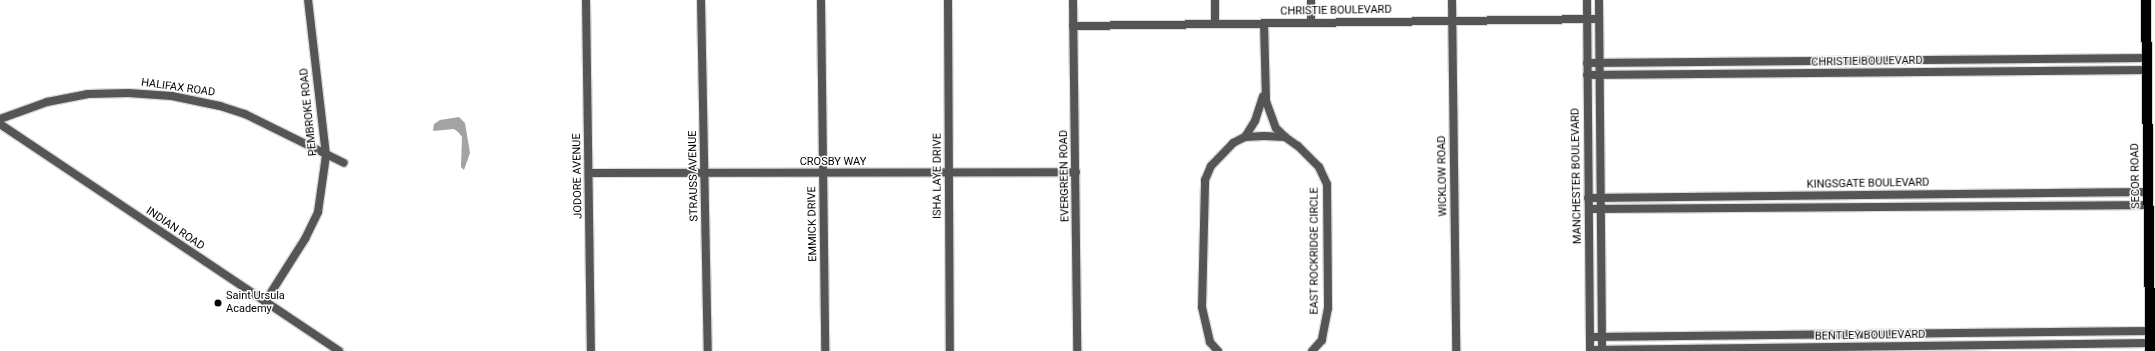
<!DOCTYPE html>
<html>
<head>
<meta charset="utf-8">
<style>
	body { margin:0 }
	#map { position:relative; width:2155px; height:351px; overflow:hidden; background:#fff; font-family:Roboto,sans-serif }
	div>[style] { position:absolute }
	.water>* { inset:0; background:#a3a3a3 }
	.roads { filter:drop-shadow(1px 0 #dbdbdb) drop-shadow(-1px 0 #dbdbdb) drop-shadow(0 1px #dbdbdb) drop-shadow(0 -1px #dbdbdb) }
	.minor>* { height:8px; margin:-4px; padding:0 4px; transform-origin:4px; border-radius:4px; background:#555 }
	.tertiary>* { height:8px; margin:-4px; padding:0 4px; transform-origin:4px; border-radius:4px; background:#555 }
	.primary>* { height:10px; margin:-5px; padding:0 5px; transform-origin:5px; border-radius:5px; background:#000 }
	.dots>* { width:11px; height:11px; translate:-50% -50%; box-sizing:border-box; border:2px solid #fff; border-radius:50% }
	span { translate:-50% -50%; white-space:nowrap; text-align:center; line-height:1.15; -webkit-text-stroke:3px #fff; paint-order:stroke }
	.street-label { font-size:11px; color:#000 }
	.poi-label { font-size:11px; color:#000 }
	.left { translate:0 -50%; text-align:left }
</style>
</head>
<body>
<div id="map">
	<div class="water">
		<i style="clip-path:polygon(459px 117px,465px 123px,470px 153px,464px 170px,461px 167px,462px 137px,458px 132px,454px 129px,433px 131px,434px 124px,440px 120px)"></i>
	</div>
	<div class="roads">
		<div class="minor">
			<i style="left:586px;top:0;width:351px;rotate:89.2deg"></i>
			<i style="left:701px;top:0;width:351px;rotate:88.9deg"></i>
			<i style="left:821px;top:0;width:351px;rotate:89.3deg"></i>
			<i style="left:948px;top:0;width:351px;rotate:89.7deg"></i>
			<i style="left:1073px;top:0;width:351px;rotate:89.3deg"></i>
			<i style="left:1215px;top:0;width:24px;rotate:90deg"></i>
			<i style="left:1311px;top:0;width:23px;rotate:90deg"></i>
			<i style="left:1452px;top:0;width:351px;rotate:89.3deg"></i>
			<i style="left:1587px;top:0;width:351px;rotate:89.5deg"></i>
			<i style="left:1599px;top:0;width:351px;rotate:89.5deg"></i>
			<i style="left:1264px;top:23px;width:78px;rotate:88.5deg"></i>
			<i style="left:1266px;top:101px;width:29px;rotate:70deg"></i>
			<i style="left:1276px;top:128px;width:13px;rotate:45deg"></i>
			<i style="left:1073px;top:26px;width:526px;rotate:-0.76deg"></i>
			<i style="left:1587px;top:63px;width:559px;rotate:-0.51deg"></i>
			<i style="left:1587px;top:75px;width:560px;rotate:-0.51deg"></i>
			<i style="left:0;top:119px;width:50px;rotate:-19.9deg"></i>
			<i style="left:47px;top:102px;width:42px;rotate:-11deg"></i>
			<i style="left:88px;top:94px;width:40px;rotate:-1.4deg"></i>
			<i style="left:128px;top:93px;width:44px;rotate:3.9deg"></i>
			<i style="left:172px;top:96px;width:49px;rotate:11.8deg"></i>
			<i style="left:220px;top:106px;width:26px;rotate:18deg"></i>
			<i style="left:245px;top:114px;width:110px;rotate:26.3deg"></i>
			<i style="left:1245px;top:137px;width:19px;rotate:-58deg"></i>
			<i style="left:1255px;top:121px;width:26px;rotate:-72deg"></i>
			<i style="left:589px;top:173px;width:487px;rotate:-0.1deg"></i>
			<i style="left:1588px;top:198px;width:561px;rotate:-0.61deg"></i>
			<i style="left:1589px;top:209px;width:560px;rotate:-0.41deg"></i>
			<i style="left:265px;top:302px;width:75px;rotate:-57.6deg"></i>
			<i style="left:305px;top:239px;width:30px;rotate:-64deg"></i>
			<i style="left:318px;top:212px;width:21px;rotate:-82deg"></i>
			<i style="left:321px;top:191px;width:36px;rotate:-82deg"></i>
			<i style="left:326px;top:155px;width:156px;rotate:-96.6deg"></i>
			<i style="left:1590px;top:337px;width:560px;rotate:-0.61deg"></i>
			<i style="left:1590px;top:350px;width:560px;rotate:-0.72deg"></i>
			<i style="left:1218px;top:351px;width:12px;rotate:-132deg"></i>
			<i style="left:1210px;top:342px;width:36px;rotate:-103deg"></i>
			<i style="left:1202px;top:307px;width:127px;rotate:-88.6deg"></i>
			<i style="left:1205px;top:180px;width:15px;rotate:-67deg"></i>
			<i style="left:1211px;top:166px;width:32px;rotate:-46deg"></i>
			<i style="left:1233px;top:143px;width:13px;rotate:-27deg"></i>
			<i style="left:1245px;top:137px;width:19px;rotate:-3deg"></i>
			<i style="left:1264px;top:136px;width:21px;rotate:3deg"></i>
			<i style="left:1285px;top:137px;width:16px;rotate:35deg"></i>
			<i style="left:1298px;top:146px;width:30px;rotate:45deg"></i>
			<i style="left:1319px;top:167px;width:19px;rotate:65deg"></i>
			<i style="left:1327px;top:184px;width:124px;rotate:89.5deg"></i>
			<i style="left:1328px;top:308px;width:33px;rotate:101deg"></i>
			<i style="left:1322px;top:340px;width:15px;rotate:132deg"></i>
		</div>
		<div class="tertiary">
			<i style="left:0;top:124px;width:408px;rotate:33.8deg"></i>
		</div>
		<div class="primary">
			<i style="left:2146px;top:0;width:351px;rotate:89.3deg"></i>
		</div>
	</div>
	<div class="dots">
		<i style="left:218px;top:303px;background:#000"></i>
	</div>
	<div class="street-label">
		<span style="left:1336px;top:11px;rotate:-1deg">CHRISTIE BOULEVARD</span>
		<span style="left:1867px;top:62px;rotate:-1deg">CHRISTIE BOULEVARD</span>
		<span style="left:178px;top:88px;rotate:8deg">HALIFAX ROAD</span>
		<span style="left:309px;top:112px;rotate:-96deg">PEMBROKE ROAD</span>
		<span style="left:833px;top:162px">CROSBY WAY</span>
		<span style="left:578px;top:176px;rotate:-91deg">JODORE AVENUE</span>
		<span style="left:694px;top:176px;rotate:-91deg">STRAUSS AVENUE</span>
		<span style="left:938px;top:176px;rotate:-90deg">ISHA LAYE DRIVE</span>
		<span style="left:1065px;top:176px;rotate:-91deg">EVERGREEN ROAD</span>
		<span style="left:1443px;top:176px;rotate:-91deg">WICKLOW ROAD</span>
		<span style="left:1577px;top:176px;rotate:-91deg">MANCHESTER BOULEVARD</span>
		<span style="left:2136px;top:176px;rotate:-91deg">SECOR ROAD</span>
		<span style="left:1868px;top:184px;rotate:-1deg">KINGSGATE BOULEVARD</span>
		<span style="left:813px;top:224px;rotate:-91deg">EMMICK DRIVE</span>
		<span style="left:175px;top:229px;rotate:34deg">INDIAN ROAD</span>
		<span style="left:1315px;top:251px;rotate:-90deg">EAST ROCKRIDGE CIRCLE</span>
		<span style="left:1870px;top:336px;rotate:-1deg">BENTLEY BOULEVARD</span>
	</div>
	<div class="poi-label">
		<span class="left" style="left:226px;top:303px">Saint Ursula<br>Academy</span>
	</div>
</div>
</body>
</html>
